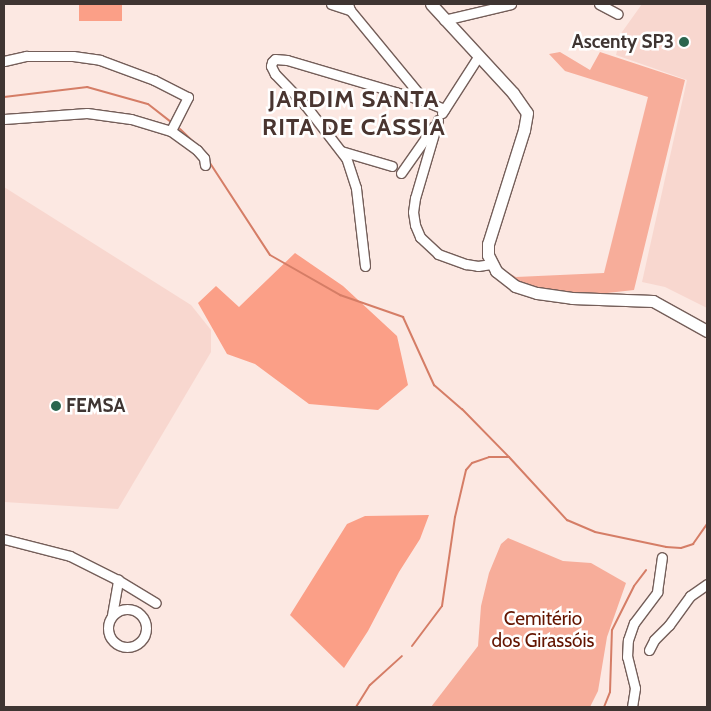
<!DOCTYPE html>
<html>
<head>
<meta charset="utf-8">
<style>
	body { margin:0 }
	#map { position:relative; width:711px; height:711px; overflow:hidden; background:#fce8e2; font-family:Cabin,sans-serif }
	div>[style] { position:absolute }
	.built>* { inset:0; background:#f8d7cf }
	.green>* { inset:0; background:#f7ad9a }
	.forest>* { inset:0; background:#fb9f87; transform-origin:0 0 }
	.stream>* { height:2px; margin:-1px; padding:0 1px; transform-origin:1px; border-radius:1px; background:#d57d66 }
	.roads { filter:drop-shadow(1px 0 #745e59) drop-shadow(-1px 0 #745e59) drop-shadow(0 1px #745e59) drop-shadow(0 -1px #745e59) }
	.minor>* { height:9px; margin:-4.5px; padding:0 4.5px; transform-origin:4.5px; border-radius:4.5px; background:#fff }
	.minor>.ring { margin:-4.5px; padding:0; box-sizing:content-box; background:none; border:9px solid #fff; border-radius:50% }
	.tertiary>* { height:11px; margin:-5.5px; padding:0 5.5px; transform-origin:5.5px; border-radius:5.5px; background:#fff }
	.dots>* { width:14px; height:14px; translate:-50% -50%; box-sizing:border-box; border:2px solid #fff; border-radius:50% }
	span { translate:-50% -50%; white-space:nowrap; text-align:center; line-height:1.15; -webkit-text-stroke:5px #fff; paint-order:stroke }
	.poi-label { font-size:19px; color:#3f3532; font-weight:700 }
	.right { translate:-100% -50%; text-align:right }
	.left { translate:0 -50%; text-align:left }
	.park-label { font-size:19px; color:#641500 }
	.district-label { font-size:24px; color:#493530; font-weight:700; letter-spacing:1px }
	.frame { position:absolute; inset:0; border:5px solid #3f3532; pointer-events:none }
</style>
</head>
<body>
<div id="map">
	<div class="built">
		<i style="clip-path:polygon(642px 4px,707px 4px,707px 308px,665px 287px,642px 282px,687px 80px,616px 55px,622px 32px)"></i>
		<i style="clip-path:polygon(4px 187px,191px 305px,211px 330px,211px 352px,118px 509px,4px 502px)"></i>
	</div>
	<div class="green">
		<i style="clip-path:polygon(560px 52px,590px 70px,600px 52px,685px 80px,634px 290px,598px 294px,547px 292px,520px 286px,497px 266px,516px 277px,604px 273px,648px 97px,565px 71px,549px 54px)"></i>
		<i style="clip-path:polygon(508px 538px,563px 561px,591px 563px,626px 583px,607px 637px,598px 691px,590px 707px,431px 707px,478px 646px,481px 606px,489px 573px,501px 544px)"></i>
	</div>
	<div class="forest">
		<i style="left:79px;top:4px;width:43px;height:17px"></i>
		<i style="clip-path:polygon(295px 253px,343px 286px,397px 336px,408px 385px,378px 410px,309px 404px,255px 364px,227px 354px,198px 303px,216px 286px,239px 307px)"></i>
		<i style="clip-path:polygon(429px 515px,420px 539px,399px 572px,368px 631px,344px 668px,290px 615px,347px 524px,365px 516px)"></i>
	</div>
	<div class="stream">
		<i style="left:4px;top:97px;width:84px;rotate:-6.9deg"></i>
		<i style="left:87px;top:87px;width:63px;rotate:15.6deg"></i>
		<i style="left:148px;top:104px;width:29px;rotate:38deg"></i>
		<i style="left:180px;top:129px;width:28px;rotate:44deg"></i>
		<i style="left:208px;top:160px;width:113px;rotate:56.9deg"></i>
		<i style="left:270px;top:255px;width:81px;rotate:29.7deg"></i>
		<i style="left:340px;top:295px;width:67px;rotate:19.2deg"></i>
		<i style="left:403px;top:317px;width:75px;rotate:65.5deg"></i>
		<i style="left:434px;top:385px;width:37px;rotate:41deg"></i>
		<i style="left:462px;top:409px;width:67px;rotate:45.6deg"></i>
		<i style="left:412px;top:646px;width:50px;rotate:-53.1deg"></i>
		<i style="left:442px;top:606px;width:90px;rotate:-81.7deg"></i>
		<i style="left:455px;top:517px;width:48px;rotate:-76.8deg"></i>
		<i style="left:466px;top:470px;width:9px;rotate:-49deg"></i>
		<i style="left:472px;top:463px;width:18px;rotate:-19deg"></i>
		<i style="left:489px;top:457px;width:20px"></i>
		<i style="left:509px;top:457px;width:86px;rotate:47.4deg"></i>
		<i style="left:567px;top:520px;width:30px;rotate:23deg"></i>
		<i style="left:595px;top:532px;width:73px;rotate:11.9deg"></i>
		<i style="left:666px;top:547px;width:15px;rotate:4deg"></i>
		<i style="left:681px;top:548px;width:13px;rotate:-18deg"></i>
		<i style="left:693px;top:544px;width:24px;rotate:-55deg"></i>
		<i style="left:356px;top:707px;width:26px;rotate:-58deg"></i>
		<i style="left:370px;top:685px;width:43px;rotate:-42.2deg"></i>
		<i style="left:604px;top:707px;width:16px;rotate:-68deg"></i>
		<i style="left:610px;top:692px;width:62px;rotate:-88.2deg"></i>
		<i style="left:612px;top:630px;width:49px;rotate:-63.4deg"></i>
		<i style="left:634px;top:586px;width:20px;rotate:-53deg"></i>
	</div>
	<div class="roads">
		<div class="minor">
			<i style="left:331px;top:4px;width:20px;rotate:18deg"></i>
			<i style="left:348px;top:4px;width:6px;rotate:72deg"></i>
			<i style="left:350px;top:10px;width:118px;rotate:50.5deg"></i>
			<i style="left:425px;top:101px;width:21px;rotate:23deg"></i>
			<i style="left:599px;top:4px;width:21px;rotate:28deg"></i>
			<i style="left:444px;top:20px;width:69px;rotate:-13.4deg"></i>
			<i style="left:4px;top:61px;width:23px;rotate:-13deg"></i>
			<i style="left:26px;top:56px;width:47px"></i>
			<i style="left:73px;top:56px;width:27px;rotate:8deg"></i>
			<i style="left:100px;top:60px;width:58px;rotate:20.3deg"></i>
			<i style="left:154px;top:80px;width:38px;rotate:27deg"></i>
			<i style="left:188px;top:97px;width:38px;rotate:117deg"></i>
			<i style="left:442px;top:113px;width:67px;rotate:-57.3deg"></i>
			<i style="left:4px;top:119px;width:83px;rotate:-4.1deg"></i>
			<i style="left:87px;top:113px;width:44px;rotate:7.8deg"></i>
			<i style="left:131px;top:119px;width:42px;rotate:16.7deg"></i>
			<i style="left:171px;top:131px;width:32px;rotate:36deg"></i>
			<i style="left:197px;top:150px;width:11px;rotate:49deg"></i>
			<i style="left:204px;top:158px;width:7px;rotate:82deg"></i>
			<i style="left:438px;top:120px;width:81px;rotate:106.4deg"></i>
			<i style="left:415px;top:198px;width:14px;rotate:98deg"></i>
			<i style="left:413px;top:212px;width:13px;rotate:81deg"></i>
			<i style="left:415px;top:225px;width:13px;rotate:67deg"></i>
			<i style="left:420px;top:237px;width:25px;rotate:43deg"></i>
			<i style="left:438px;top:254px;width:30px;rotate:20deg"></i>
			<i style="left:466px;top:264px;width:12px;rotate:9deg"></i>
			<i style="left:478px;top:266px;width:13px;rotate:-9deg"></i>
			<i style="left:341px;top:151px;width:53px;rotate:16.4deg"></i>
			<i style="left:401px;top:173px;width:57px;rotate:-54.9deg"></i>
			<i style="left:365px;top:266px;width:79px;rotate:-96.6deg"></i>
			<i style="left:356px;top:188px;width:32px;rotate:-108deg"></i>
			<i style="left:346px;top:158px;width:66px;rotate:-127.6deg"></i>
			<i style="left:306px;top:106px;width:45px;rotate:-134.1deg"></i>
			<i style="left:275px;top:74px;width:9px;rotate:-117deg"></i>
			<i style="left:271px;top:66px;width:4px;rotate:-76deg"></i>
			<i style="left:272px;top:62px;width:4px;rotate:-45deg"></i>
			<i style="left:275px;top:59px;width:12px;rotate:5deg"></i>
			<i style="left:287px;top:60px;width:144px;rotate:16.5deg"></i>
			<i style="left:4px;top:539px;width:68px;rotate:14.4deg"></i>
			<i style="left:70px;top:556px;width:54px;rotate:26.6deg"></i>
			<i style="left:118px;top:580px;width:44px;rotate:31.2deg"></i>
			<i class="ring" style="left:108px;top:609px;width:29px;height:29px"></i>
			<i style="left:112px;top:615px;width:36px;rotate:-80deg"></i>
			<i style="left:649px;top:650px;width:11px;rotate:-63deg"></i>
			<i style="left:654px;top:640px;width:21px;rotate:-45deg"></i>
			<i style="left:669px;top:625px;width:36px;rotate:-54deg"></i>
			<i style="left:690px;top:596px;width:21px;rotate:-35deg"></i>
			<i style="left:632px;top:707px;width:19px;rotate:-81deg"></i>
			<i style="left:635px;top:688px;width:32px;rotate:-104deg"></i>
			<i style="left:627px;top:657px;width:17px;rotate:-87deg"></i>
			<i style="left:628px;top:640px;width:18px;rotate:-71deg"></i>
			<i style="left:634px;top:623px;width:39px;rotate:-53deg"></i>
			<i style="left:657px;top:592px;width:35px;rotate:-82deg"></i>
		</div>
		<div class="tertiary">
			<i style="left:431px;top:4px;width:121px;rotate:47.3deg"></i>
			<i style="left:513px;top:93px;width:24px;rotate:55deg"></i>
			<i style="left:527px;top:113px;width:17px;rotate:100deg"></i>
			<i style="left:524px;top:130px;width:120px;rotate:107.5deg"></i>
			<i style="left:488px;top:244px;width:11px;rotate:90deg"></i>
			<i style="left:488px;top:255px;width:18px;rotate:63deg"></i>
			<i style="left:496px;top:271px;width:24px;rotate:38deg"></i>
			<i style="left:515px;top:286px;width:23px;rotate:18deg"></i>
			<i style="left:537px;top:293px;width:35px;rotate:8deg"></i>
			<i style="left:572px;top:298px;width:81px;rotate:2.1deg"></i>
			<i style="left:653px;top:301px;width:62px;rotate:29.1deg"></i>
		</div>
	</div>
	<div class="dots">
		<i style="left:684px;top:42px;background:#2b654e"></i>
		<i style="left:56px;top:406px;background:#2b654e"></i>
	</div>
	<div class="poi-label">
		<span class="right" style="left:674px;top:42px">Ascenty SP3</span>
		<span class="left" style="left:66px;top:406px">FEMSA</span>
	</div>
	<div class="park-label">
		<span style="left:543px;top:630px">Cemitério<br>dos Girassóis</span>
	</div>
	<div class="district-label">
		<span style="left:354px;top:113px">JARDIM SANTA<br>RITA DE CÁSSIA</span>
	</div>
	<div class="frame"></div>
</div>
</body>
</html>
